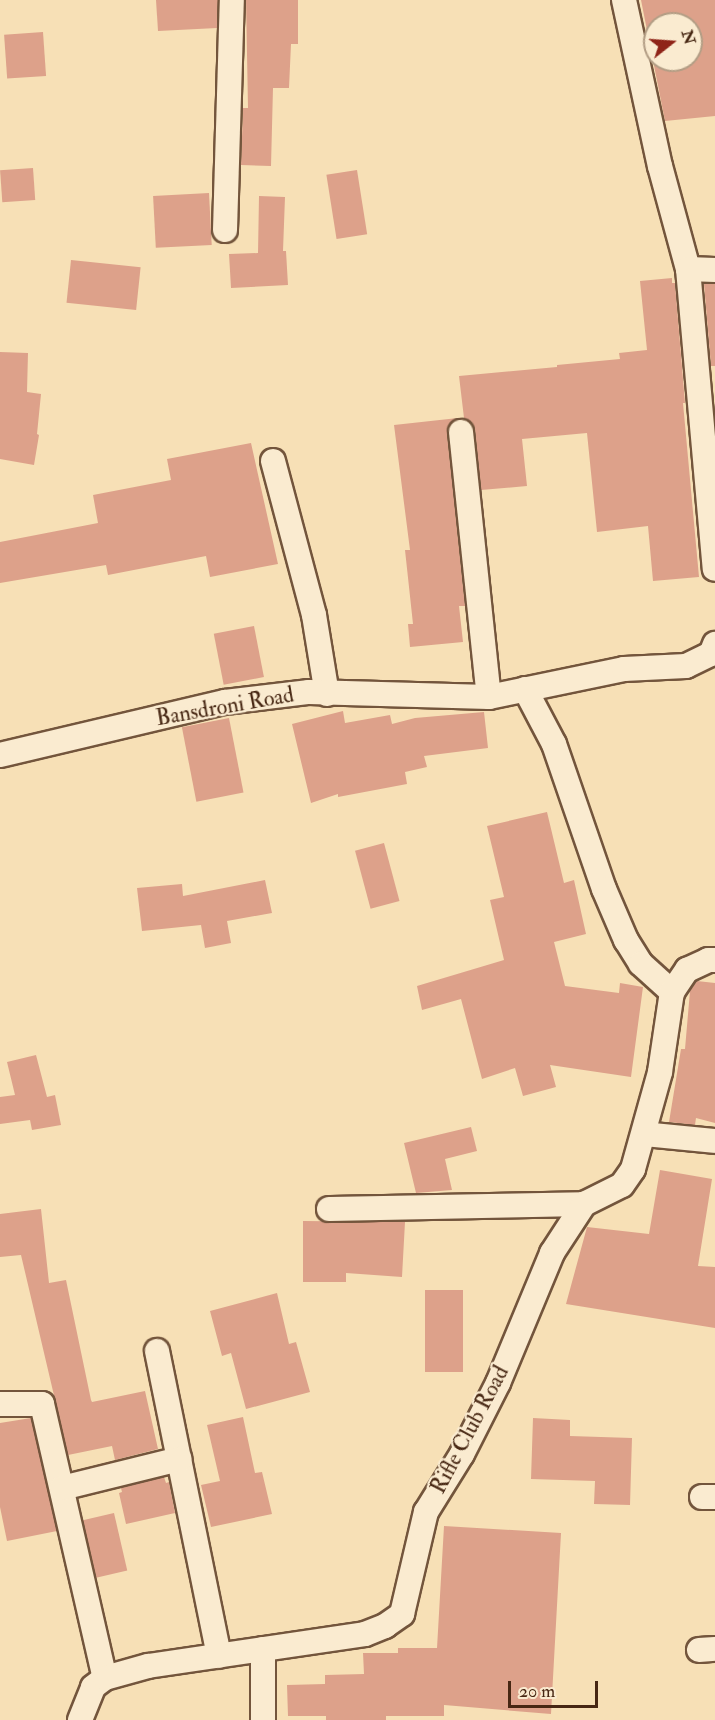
<!DOCTYPE html>
<html>
<head>
<meta charset="utf-8">
<style>
	body { margin:0 }
	#map { position:relative; width:715px; height:1720px; overflow:hidden; background:#f7e0b6; font-family:"IM FELL Double Pica",serif }
	div>[style] { position:absolute }
	.building>* { inset:0; background:#dda18a; transform-origin:0 0 }
	.roads { filter:drop-shadow(2px 0 #73553c) drop-shadow(-2px 0 #73553c) drop-shadow(0 2px #73553c) drop-shadow(0 -2px #73553c) }
	.street>* { height:24px; margin:-12px; padding:0 12px; transform-origin:12px; border-radius:12px; background:#faebd0 }
	span { translate:-50% -50%; white-space:nowrap; text-align:center; line-height:1.15; -webkit-text-stroke:4.5px #faebd0; paint-order:stroke }
	.street-label { font-size:22px; color:#472713 }
	.north { position:absolute; left:643px; top:12px; width:60px; height:60px; box-sizing:border-box; background:#faebd0; border:2px solid #b29d84; border-radius:50%; rotate:73deg; font-size:16px; font-weight:700; line-height:24px; text-align:center; color:#472713 }
	.north::after { content:''; display:block; margin:auto; width:21px; height:27px; background:#8f2418; clip-path:polygon(50% 0,100% 100%,50% 72%,0 100%) }
	.scale { position:absolute; left:508px; top:1681px; width:90px; height:27px; box-sizing:border-box; border:3px solid #472713; border-top:0; padding-left:8px; font-size:18px; line-height:21px; white-space:nowrap; color:#472713; -webkit-text-stroke:4px #faebd0; paint-order:stroke }
</style>
</head>
<body>
<div id="map">
	<div class="building">
		<i style="clip-path:polygon(156px 0,218px 0,217px 28px,158px 31px)"></i>
		<i style="clip-path:polygon(246px 0,298px 0,298px 44px,291px 44px,289px 88px,273px 88px,271px 166px,241px 165px,243px 108px,248px 108px)"></i>
		<i style="clip-path:polygon(evenodd,641px 0,715px 0,715px 116px,665px 121px,641px 0,655px 24px,691px 24px,691px 60px,655px 60px,655px 24px)"></i>
		<i style="left:43px;top:32px;width:44px;height:39px;rotate:86deg"></i>
		<i style="left:33px;top:168px;width:32px;height:33px;rotate:86deg"></i>
		<i style="left:357px;top:170px;width:65px;height:31px;rotate:81deg"></i>
		<i style="left:209px;top:193px;width:52px;height:56px;rotate:87deg"></i>
		<i style="clip-path:polygon(259px 196px,285px 197px,283px 251px,286px 251px,288px 285px,231px 288px,229px 254px,258px 253px)"></i>
		<i style="left:71px;top:260px;width:70px;height:43px;rotate:6deg"></i>
		<i style="clip-path:polygon(672px 278px,672px 283px,675px 283px,685px 403px,683px 403px,699px 577px,653px 581px,648px 526px,597px 532px,587px 433px,522px 439px,527px 486px,481px 490px,475px 430px,472px 423px,461px 418px,464px 418px,459px 376px,557px 367px,557px 365px,620px 359px,619px 353px,647px 350px,640px 281px)"></i>
		<i style="clip-path:polygon(704px 284px,715px 284px,715px 366px,711px 366px)"></i>
		<i style="clip-path:polygon(0 352px,28px 353px,27px 392px,41px 394px,37px 434px,39px 435px,34px 465px,0 459px)"></i>
		<i style="clip-path:polygon(458px 418px,448px 426px,447px 434px,465px 606px,459px 606px,463px 642px,410px 647px,408px 624px,413px 624px,405px 550px,410px 550px,394px 425px)"></i>
		<i style="clip-path:polygon(251px 443px,278px 564px,210px 577px,206px 556px,108px 575px,106px 565px,0 583px,0 542px,98px 523px,93px 495px,171px 480px,167px 459px)"></i>
		<i style="left:254px;top:626px;width:52px;height:41px;rotate:79deg"></i>
		<i style="clip-path:polygon(343px 711px,345px 723px,390px 715px,392px 724px,415px 718px,484px 712px,488px 748px,424px 756px,427px 767px,405px 772px,407px 784px,338px 797px,338px 794px,311px 803px,292px 724px)"></i>
		<i style="left:229px;top:718px;width:76px;height:48px;rotate:79deg"></i>
		<i style="clip-path:polygon(547px 812px,564px 883px,574px 880px,586px 934px,554px 942px,565px 986px,619px 993px,620px 983px,643px 987px,631px 1077px,550px 1065px,556px 1087px,523px 1096px,515px 1068px,482px 1079px,461px 999px,422px 1010px,417px 986px,504px 960px,490px 900px,504px 897px,487px 826px)"></i>
		<i style="left:384px;top:843px;width:60px;height:30px;rotate:75deg"></i>
		<i style="clip-path:polygon(265px 880px,272px 913px,227px 921px,231px 943px,205px 948px,201px 925px,142px 931px,137px 888px,182px 884px,183px 896px)"></i>
		<i style="clip-path:polygon(697px 981px,715px 983px,715px 1123px,696px 1118px,695px 1125px,669px 1122px,681px 1049px,685px 1049px,690px 991px)"></i>
		<i style="clip-path:polygon(36px 1055px,47px 1097px,55px 1095px,61px 1125px,32px 1130px,30px 1120px,0 1124px,0 1097px,15px 1095px,7px 1062px)"></i>
		<i style="clip-path:polygon(471px 1127px,477px 1151px,445px 1159px,452px 1190px,416px 1193px,404px 1143px)"></i>
		<i style="clip-path:polygon(660px 1170px,712px 1179px,698px 1266px,715px 1267px,715px 1328px,566px 1304px,587px 1227px,649px 1234px)"></i>
		<i style="clip-path:polygon(41px 1209px,49px 1283px,66px 1280px,91px 1400px,92px 1402px,145px 1391px,158px 1449px,115px 1460px,112px 1446px,68px 1455px,21px 1255px,0 1257px,0 1214px)"></i>
		<i style="clip-path:polygon(303px 1221px,405px 1222px,402px 1277px,346px 1273px,346px 1282px,303px 1282px)"></i>
		<i style="left:425px;top:1290px;width:38px;height:82px"></i>
		<i style="clip-path:polygon(277px 1293px,289px 1344px,296px 1342px,310px 1392px,246px 1409px,231px 1353px,222px 1356px,210px 1311px)"></i>
		<i style="clip-path:polygon(243px 1417px,255px 1473px,262px 1472px,272px 1514px,211px 1527px,201px 1485px,220px 1481px,207px 1425px)"></i>
		<i style="clip-path:polygon(31px 1418px,57px 1531px,7px 1541px,0 1507px,0 1423px)"></i>
		<i style="clip-path:polygon(533px 1418px,570px 1420px,570px 1436px,632px 1438px,630px 1505px,594px 1504px,595px 1481px,531px 1479px)"></i>
		<i style="clip-path:polygon(164px 1477px,166px 1483px,169px 1482px,175px 1513px,126px 1524px,119px 1493px,122px 1492px,121px 1488px)"></i>
		<i style="left:114px;top:1513px;width:59px;height:32px;rotate:77deg"></i>
		<i style="clip-path:polygon(444px 1526px,561px 1533px,551px 1714px,444px 1705px,444px 1716px,386px 1716px,386px 1720px,326px 1720px,326px 1716px,288px 1716px,287px 1685px,325px 1684px,325px 1675px,364px 1674px,363px 1653px,398px 1653px,398px 1648px,437px 1648px)"></i>
	</div>
	<div class="roads">
		<div class="street">
			<i style="left:624px;top:0;width:170px;rotate:77.8deg"></i>
			<i style="left:660px;top:166px;width:107px;rotate:74.8deg"></i>
			<i style="left:688px;top:269px;width:301px;rotate:84.9deg"></i>
			<i style="left:225px;top:230px;width:230px;rotate:-88.3deg"></i>
			<i style="left:688px;top:269px;width:27px;rotate:2deg"></i>
			<i style="left:461px;top:432px;width:266px;rotate:84deg"></i>
			<i style="left:273px;top:461px;width:159px;rotate:75.1deg"></i>
			<i style="left:314px;top:615px;width:80px;rotate:80.7deg"></i>
			<i style="left:525px;top:689px;width:62px;rotate:62.2deg"></i>
			<i style="left:554px;top:744px;width:153px;rotate:71deg"></i>
			<i style="left:604px;top:889px;width:56px;rotate:66.7deg"></i>
			<i style="left:626px;top:940px;width:28px;rotate:58deg"></i>
			<i style="left:641px;top:964px;width:42px;rotate:42.1deg"></i>
			<i style="left:0;top:755px;width:231px;rotate:-13.3deg"></i>
			<i style="left:225px;top:702px;width:85px;rotate:-6.8deg"></i>
			<i style="left:309px;top:692px;width:180px;rotate:1.6deg"></i>
			<i style="left:489px;top:697px;width:138px;rotate:-11.7deg"></i>
			<i style="left:624px;top:669px;width:62px;rotate:-2.8deg"></i>
			<i style="left:686px;top:666px;width:28px;rotate:-26deg"></i>
			<i style="left:711px;top:654px;width:11px;rotate:-68deg"></i>
			<i style="left:644px;top:1134px;width:71px;rotate:5.6deg"></i>
			<i style="left:329px;top:1209px;width:255px;rotate:-1.1deg"></i>
			<i style="left:157px;top:1351px;width:311px;rotate:78.5deg"></i>
			<i style="left:0;top:1404px;width:42px"></i>
			<i style="left:42px;top:1404px;width:281px;rotate:77.1deg"></i>
			<i style="left:62px;top:1488px;width:121px;rotate:-13.9deg"></i>
			<i style="left:702px;top:1497px;width:13px"></i>
			<i style="left:263px;top:1649px;width:71px;rotate:90deg"></i>
			<i style="left:699px;top:1650px;width:16px;rotate:-4deg"></i>
			<i style="left:80px;top:1720px;width:35px;rotate:-68deg"></i>
			<i style="left:93px;top:1687px;width:15px;rotate:-37deg"></i>
			<i style="left:105px;top:1678px;width:45px;rotate:-15.6deg"></i>
			<i style="left:148px;top:1666px;width:219px;rotate:-8.4deg"></i>
			<i style="left:365px;top:1634px;width:22px;rotate:-22deg"></i>
			<i style="left:385px;top:1626px;width:21px;rotate:-35deg"></i>
			<i style="left:402px;top:1614px;width:105px;rotate:-76.8deg"></i>
			<i style="left:426px;top:1512px;width:68px;rotate:-58.2deg"></i>
			<i style="left:462px;top:1454px;width:80px;rotate:-63.1deg"></i>
			<i style="left:498px;top:1383px;width:141px;rotate:-67.4deg"></i>
			<i style="left:552px;top:1253px;width:59px;rotate:-56.9deg"></i>
			<i style="left:584px;top:1204px;width:42px;rotate:-26.6deg"></i>
			<i style="left:622px;top:1185px;width:19px;rotate:-55deg"></i>
			<i style="left:633px;top:1169px;width:101px;rotate:-74.4deg"></i>
			<i style="left:660px;top:1072px;width:81px;rotate:-81.5deg"></i>
			<i style="left:672px;top:992px;width:27px;rotate:-56deg"></i>
			<i style="left:687px;top:970px;width:23px;rotate:-25deg"></i>
			<i style="left:708px;top:960px;width:7px"></i>
		</div>
	</div>
	<div class="street-label">
		<span style="left:225px;top:707px;rotate:-10deg">Bansdroni Road</span>
		<span style="left:470px;top:1430px;rotate:-62deg">Rifle Club Road</span>
	</div>
	<div class="north">N</div>
	<div class="scale">20 m</div>
</div>
</body>
</html>
